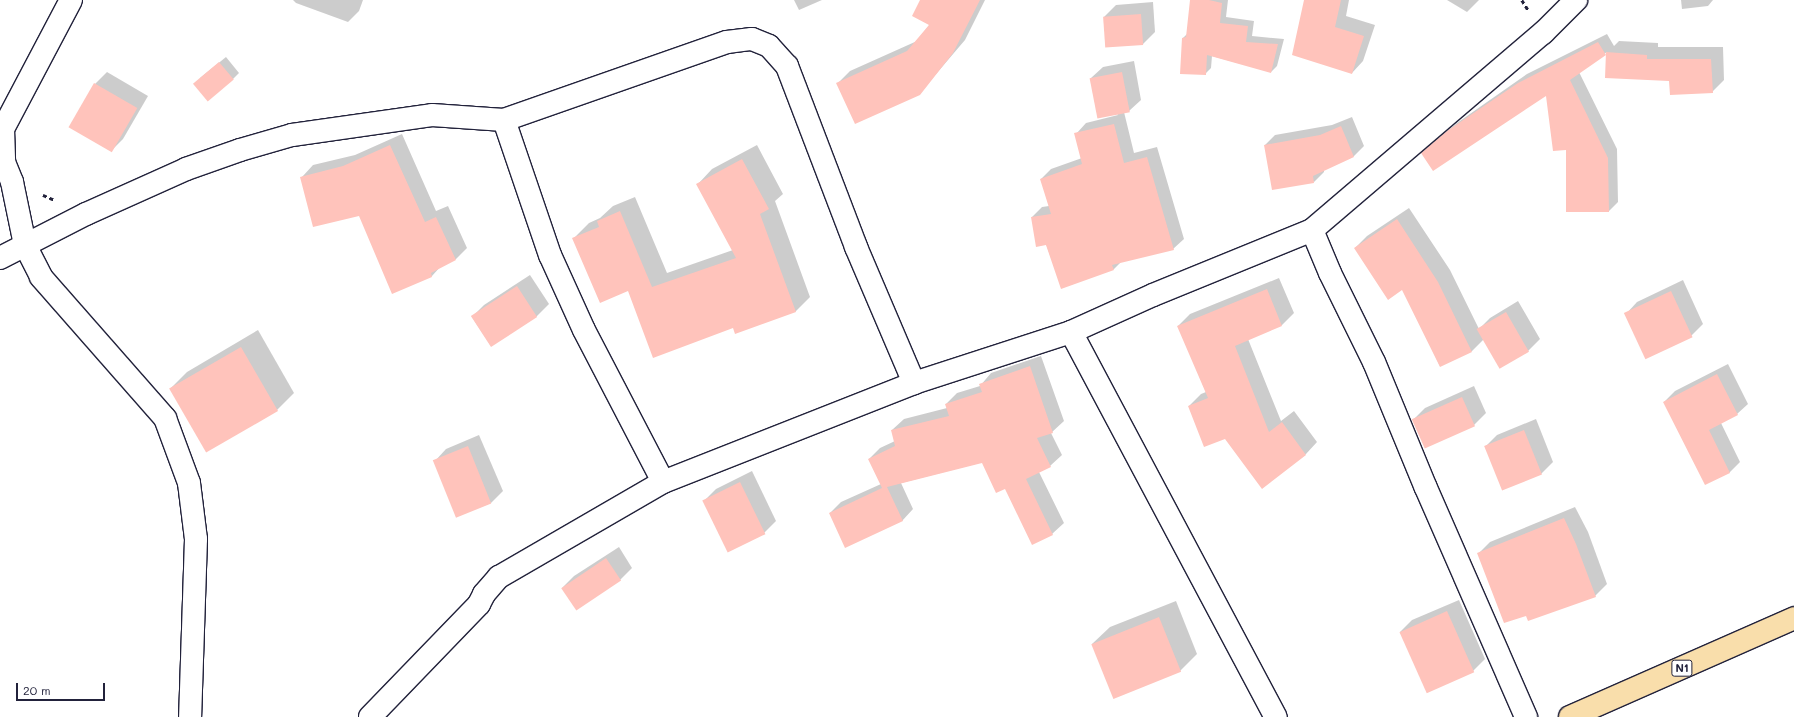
<!DOCTYPE html>
<html>
<head>
<meta charset="utf-8">
<style>
	body { margin:0 }
	#map { position:relative; width:1794px; height:717px; overflow:hidden; background:#fff; font-family:Mali,sans-serif }
	div>[style] { position:absolute }
	.shadow>* { inset:0; background:#0003 }
	.building>* { inset:0; background:#ffc3bb; transform-origin:0 0 }
	.path>* { height:2.5px; margin-top:-1.25px; transform-origin:0; background:repeating-linear-gradient(90deg,#22223b 0 4px,transparent 0 7px) }
	.roads { filter:drop-shadow(1px 0 #22223b) drop-shadow(-1px 0 #22223b) drop-shadow(0 1px #22223b) drop-shadow(0 -1px #22223b) }
	.minor>* { height:22px; margin:-11px; padding:0 11px; transform-origin:11px; border-radius:11px; background:#fff }
	.trunk>* { height:22px; margin:-11px; padding:0 11px; transform-origin:11px; border-radius:11px; background:#f9deab }
	span { translate:-50% -50%; white-space:nowrap; text-align:center; line-height:1.15; -webkit-text-stroke:4px #fff; paint-order:stroke }
	.shield-label span { padding:1px 3px; background:#fff; border:1px solid; border-radius:3px; -webkit-text-stroke-width:0 }
	.shield-label { font-size:11px; color:#22223b; font-weight:700 }
	.scale { position:absolute; left:16px; top:683px; width:89px; height:18px; box-sizing:border-box; border:2px solid #22223b; border-top:0; padding-left:5px; font-size:12px; line-height:14px; white-space:nowrap; color:#22223b; -webkit-text-stroke:3px #fff; paint-order:stroke }
</style>
</head>
<body>
<div id="map">
	<div class="shadow">
		<i style="clip-path:polygon(293px 0,363px 0,359px 11px,348px 22px,296px 3px)"></i>
		<i style="clip-path:polygon(794px 0,822px 0,799px 10px)"></i>
		<i style="clip-path:polygon(921px 0,985px 0,965px 40px,919px 94px,838px 83px,850px 71px,917px 41px,930px 24px)"></i>
		<i style="clip-path:polygon(1191px 0,1228px 0,1226px 17px,1254px 21px,1252px 36px,1284px 39px,1277px 66px,1271px 72px,1212px 56px,1211px 68px,1205px 74px,1183px 38px,1187px 34px)"></i>
		<i style="clip-path:polygon(1305px 0,1349px 0,1346px 16px,1375px 25px,1363px 61px,1352px 73px)"></i>
		<i style="clip-path:polygon(1447px 0,1479px 0,1467px 12px)"></i>
		<i style="clip-path:polygon(1681px 0,1713px 0,1708px 6px,1682px 9px)"></i>
		<i style="clip-path:polygon(1153px 2px,1155px 32px,1143px 44px,1104px 17px,1116px 5px)"></i>
		<i style="clip-path:polygon(1607px 34px,1614px 46px,1619px 41px,1658px 43px,1658px 47px,1723px 47px,1724px 80px,1712px 92px,1670px 80px,1606px 77px,1607px 52px,1579px 72px,1617px 149px,1618px 202px,1609px 211px,1567px 211px,1567px 149px,1547px 94px,1431px 145px,1457px 123px,1527px 74px)"></i>
		<i style="clip-path:polygon(226px 57px,239px 73px,233px 79px,200px 78px)"></i>
		<i style="clip-path:polygon(1134px 61px,1141px 100px,1129px 111px,1124px 112px,1134px 153px,1157px 147px,1184px 239px,1173px 249px,1121px 262px,1114px 269px,1062px 288px,1046px 244px,1032px 217px,1042px 207px,1049px 206px,1041px 179px,1051px 169px,1082px 158px,1076px 134px,1086px 123px,1118px 115px,1091px 78px,1103px 67px)"></i>
		<i style="clip-path:polygon(107px 72px,148px 96px,123px 139px,111px 151px,95px 84px)"></i>
		<i style="clip-path:polygon(1352px 117px,1364px 146px,1354px 156px,1324px 170px,1324px 172px,1314px 182px,1265px 145px,1275px 135px,1332px 125px)"></i>
		<i style="clip-path:polygon(402px 134px,436px 211px,448px 206px,467px 248px,456px 259px,441px 266px,432px 276px,392px 292px,360px 215px,302px 177px,313px 165px,355px 155px)"></i>
		<i style="clip-path:polygon(757px 145px,783px 194px,775px 201px,810px 297px,795px 312px,629px 290px,574px 238px,589px 223px,600px 218px,613px 206px,635px 197px,667px 273px,733px 250px,698px 184px,712px 169px)"></i>
		<i style="clip-path:polygon(1409px 208px,1450px 270px,1479px 329px,1490px 318px,1518px 301px,1540px 339px,1528px 351px,1500px 367px,1484px 339px,1472px 351px,1440px 366px,1403px 289px,1355px 248px,1367px 236px)"></i>
		<i style="clip-path:polygon(530px 275px,549px 304px,537px 316px,491px 346px,472px 317px,484px 305px)"></i>
		<i style="clip-path:polygon(1279px 278px,1294px 313px,1282px 325px,1248px 339px,1281px 421px,1294px 411px,1317px 442px,1306px 454px,1263px 487px,1225px 438px,1189px 406px,1201px 394px,1206px 392px,1178px 326px,1190px 314px)"></i>
		<i style="clip-path:polygon(1683px 280px,1703px 324px,1691px 336px,1626px 314px,1637px 302px)"></i>
		<i style="clip-path:polygon(258px 330px,294px 393px,277px 410px,170px 389px,187px 372px)"></i>
		<i style="clip-path:polygon(1041px 356px,1064px 421px,1051px 433px,1062px 455px,1050px 466px,1039px 472px,1064px 523px,1052px 534px,1005px 487px,983px 462px,901px 483px,913px 509px,902px 521px,830px 513px,841px 502px,881px 484px,869px 459px,880px 448px,895px 441px,892px 430px,904px 419px,947px 408px,946px 404px,957px 393px,980px 386px,991px 373px)"></i>
		<i style="clip-path:polygon(1728px 364px,1748px 404px,1737px 414px,1721px 423px,1740px 462px,1729px 473px,1664px 402px,1675px 391px)"></i>
		<i style="clip-path:polygon(1474px 386px,1486px 413px,1474px 425px,1413px 420px,1425px 408px)"></i>
		<i style="clip-path:polygon(1536px 419px,1553px 462px,1541px 474px,1485px 447px,1497px 435px)"></i>
		<i style="clip-path:polygon(479px 435px,503px 491px,491px 503px,458px 516px,435px 461px,446px 449px)"></i>
		<i style="clip-path:polygon(752px 471px,776px 521px,764px 533px,728px 550px,704px 501px,716px 489px)"></i>
		<i style="clip-path:polygon(1575px 507px,1588px 532px,1607px 584px,1595px 596px,1479px 553px,1490px 542px)"></i>
		<i style="clip-path:polygon(619px 547px,632px 568px,620px 580px,562px 588px,574px 576px)"></i>
		<i style="clip-path:polygon(1459px 600px,1485px 659px,1473px 671px,1400px 632px,1412px 620px)"></i>
		<i style="clip-path:polygon(1176px 601px,1197px 654px,1180px 671px,1092px 644px,1110px 627px)"></i>
	</div>
	<div class="building">
		<i style="clip-path:polygon(920px 0,980px 0,953px 53px,920px 95px,855px 124px,836px 83px,907px 51px,929px 25px,912px 16px)"></i>
		<i style="clip-path:polygon(1190px 0,1209px 0,1222px 3px,1220px 23px,1248px 26px,1246px 42px,1278px 44px,1271px 73px,1207px 55px,1206px 75px,1180px 74px,1182px 38px,1186px 37px)"></i>
		<i style="clip-path:polygon(1304px 0,1341px 0,1335px 27px,1364px 36px,1352px 74px,1292px 55px)"></i>
		<i style="left:1141px;top:14px;width:31px;height:38px;rotate:86deg"></i>
		<i style="clip-path:polygon(1598px 42px,1606px 55px,1570px 80px,1608px 158px,1609px 212px,1566px 212px,1566px 150px,1553px 151px,1546px 96px,1433px 171px,1421px 153px,1447px 131px,1518px 83px)"></i>
		<i style="clip-path:polygon(1606px 52px,1647px 55px,1647px 59px,1711px 59px,1713px 93px,1670px 95px,1669px 81px,1605px 78px)"></i>
		<i style="left:219px;top:62px;width:23px;height:34px;rotate:50deg"></i>
		<i style="left:1122px;top:72px;width:41px;height:33px;rotate:79deg"></i>
		<i style="left:94px;top:83px;width:50px;height:51px;rotate:30deg"></i>
		<i style="clip-path:polygon(1114px 124px,1124px 163px,1147px 157px,1174px 250px,1112px 265px,1114px 270px,1061px 289px,1046px 245px,1036px 247px,1031px 217px,1051px 214px,1040px 179px,1082px 164px,1074px 133px)"></i>
		<i style="clip-path:polygon(1341px 126px,1354px 157px,1313px 176px,1314px 183px,1272px 190px,1264px 145px,1320px 135px)"></i>
		<i style="clip-path:polygon(390px 145px,425px 222px,436px 217px,456px 260px,431px 273px,432px 277px,392px 294px,359px 216px,313px 227px,300px 177px,343px 166px)"></i>
		<i style="clip-path:polygon(742px 159px,769px 209px,760px 214px,796px 312px,735px 334px,733px 328px,653px 358px,628px 291px,600px 303px,572px 238px,599px 227px,597px 221px,620px 211px,652px 287px,736px 258px,696px 184px)"></i>
		<i style="clip-path:polygon(1397px 219px,1438px 282px,1472px 352px,1440px 367px,1402px 290px,1388px 300px,1354px 248px)"></i>
		<i style="left:517px;top:286px;width:37px;height:55px;rotate:57deg"></i>
		<i style="clip-path:polygon(1267px 289px,1282px 326px,1235px 346px,1269px 432px,1282px 422px,1306px 455px,1262px 489px,1225px 439px,1204px 447px,1188px 406px,1208px 398px,1177px 326px)"></i>
		<i style="left:1671px;top:291px;width:51px;height:52px;rotate:65deg"></i>
		<i style="left:1506px;top:312px;width:46px;height:34px;rotate:60deg"></i>
		<i style="left:241px;top:347px;width:74px;height:83px;rotate:60deg"></i>
		<i style="clip-path:polygon(1030px 366px,1053px 433px,1037px 438px,1051px 467px,1026px 479px,1053px 535px,1032px 545px,1005px 489px,996px 493px,982px 463px,887px 487px,903px 521px,845px 548px,829px 513px,882px 488px,868px 459px,895px 446px,891px 430px,949px 416px,945px 404px,982px 392px,979px 384px)"></i>
		<i style="clip-path:polygon(1717px 374px,1738px 415px,1709px 430px,1730px 473px,1705px 485px,1663px 402px)"></i>
		<i style="left:1462px;top:397px;width:32px;height:55px;rotate:66deg"></i>
		<i style="left:1524px;top:430px;width:48px;height:43px;rotate:68deg"></i>
		<i style="left:468px;top:446px;width:62px;height:38px;rotate:68deg"></i>
		<i style="left:740px;top:482px;width:58px;height:42px;rotate:64deg"></i>
		<i style="clip-path:polygon(1564px 518px,1576px 544px,1596px 597px,1528px 621px,1526px 616px,1504px 623px,1477px 553px)"></i>
		<i style="left:606px;top:558px;width:27px;height:54px;rotate:56deg"></i>
		<i style="left:1447px;top:611px;width:67px;height:52px;rotate:66deg"></i>
		<i style="left:1159px;top:617px;width:59px;height:73px;rotate:68deg"></i>
	</div>
	<div class="path">
		<i style="left:1522px;top:0;width:13px;rotate:58deg"></i>
		<i style="left:43px;top:195px;width:13px;rotate:23deg"></i>
	</div>
	<div class="roads">
		<div class="minor">
			<i style="left:71px;top:0;width:146px;rotate:117.8deg"></i>
			<i style="left:3px;top:129px;width:33px;rotate:88deg"></i>
			<i style="left:4px;top:162px;width:22px;rotate:68deg"></i>
			<i style="left:12px;top:182px;width:64px;rotate:78.3deg"></i>
			<i style="left:25px;top:245px;width:36px;rotate:63deg"></i>
			<i style="left:41px;top:277px;width:188px;rotate:48.7deg"></i>
			<i style="left:165px;top:418px;width:69px;rotate:69.7deg"></i>
			<i style="left:189px;top:483px;width:56px;rotate:82.9deg"></i>
			<i style="left:196px;top:539px;width:178px;rotate:91.9deg"></i>
			<i style="left:504px;top:120px;width:143px;rotate:71.2deg"></i>
			<i style="left:550px;top:255px;width:82px;rotate:65.6deg"></i>
			<i style="left:584px;top:330px;width:171px;rotate:62.5deg"></i>
			<i style="left:663px;top:482px;width:270px;rotate:-21.5deg"></i>
			<i style="left:1312px;top:230px;width:304px;rotate:-40.5deg"></i>
			<i style="left:1543px;top:33px;width:47px;rotate:-45deg"></i>
			<i style="left:0;top:258px;width:97px;rotate:-27.1deg"></i>
			<i style="left:86px;top:214px;width:110px;rotate:-24.2deg"></i>
			<i style="left:186px;top:169px;width:57px;rotate:-19.4deg"></i>
			<i style="left:240px;top:150px;width:54px;rotate:-16.1deg"></i>
			<i style="left:292px;top:135px;width:141px;rotate:-8.1deg"></i>
			<i style="left:432px;top:115px;width:72px;rotate:4deg"></i>
			<i style="left:504px;top:120px;width:236px;rotate:-19.3deg"></i>
			<i style="left:727px;top:42px;width:25px;rotate:-7deg"></i>
			<i style="left:752px;top:39px;width:18px;rotate:22deg"></i>
			<i style="left:769px;top:46px;width:27px;rotate:48deg"></i>
			<i style="left:787px;top:66px;width:194px;rotate:69.1deg"></i>
			<i style="left:856px;top:247px;width:148px;rotate:66.9deg"></i>
			<i style="left:914px;top:383px;width:165px;rotate:-18deg"></i>
			<i style="left:1071px;top:332px;width:436px;rotate:62deg"></i>
			<i style="left:1071px;top:332px;width:90px;rotate:-24.3deg"></i>
			<i style="left:1153px;top:295px;width:172px;rotate:-22.2deg"></i>
			<i style="left:1312px;top:230px;width:47px;rotate:67.3deg"></i>
			<i style="left:1330px;top:273px;width:99px;rotate:63.7deg"></i>
			<i style="left:1374px;top:362px;width:136px;rotate:67.6deg"></i>
			<i style="left:1426px;top:488px;width:250px;rotate:66.4deg"></i>
			<i style="left:370px;top:717px;width:157px;rotate:-46deg"></i>
			<i style="left:479px;top:604px;width:11px;rotate:-63deg"></i>
			<i style="left:484px;top:594px;width:23px;rotate:-49deg"></i>
			<i style="left:499px;top:577px;width:190px;rotate:-30.1deg"></i>
		</div>
		<div class="trunk">
			<i style="left:1570px;top:717px;width:245px;rotate:-23.8deg"></i>
		</div>
	</div>
	<div class="shield-label">
		<span style="left:1682px;top:668px">N1</span>
	</div>
	<div class="scale">20 m</div>
</div>
</body>
</html>
